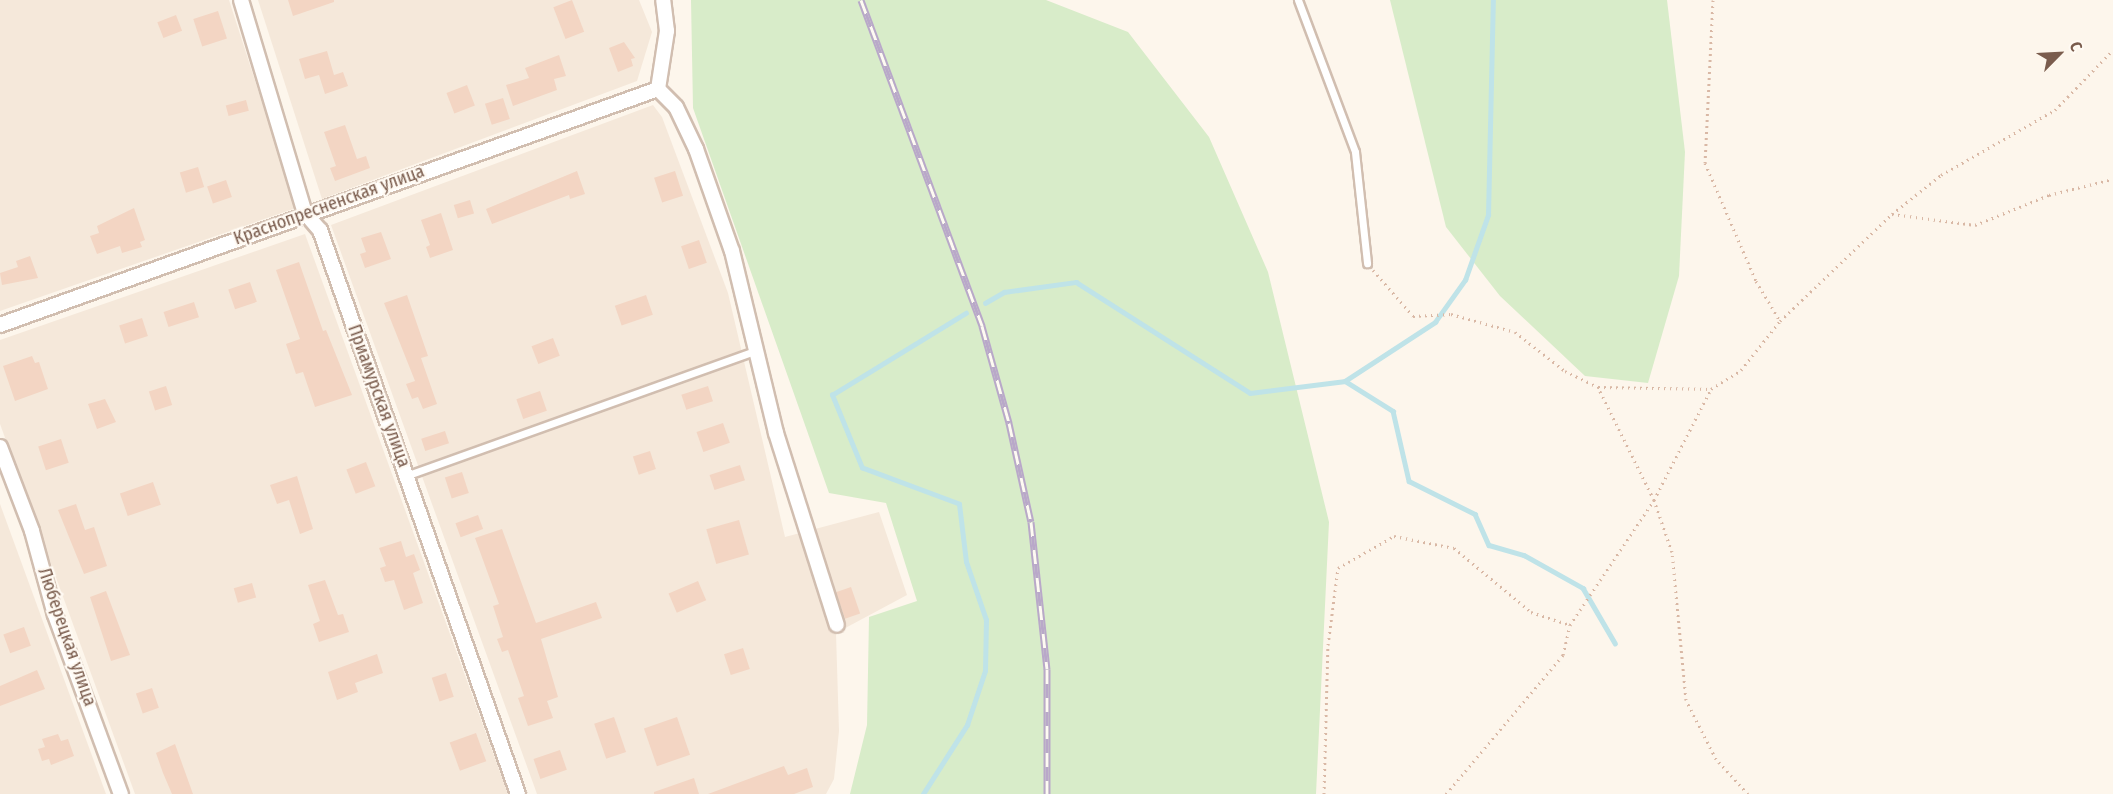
<!DOCTYPE html>
<html>
<head>
<meta charset="utf-8">
<style>
	body { margin:0 }
	#map { position:relative; width:2113px; height:794px; overflow:hidden; background:#fdf6ec; font-family:"Fira Sans Condensed",sans-serif }
	div>[style] { position:absolute }
	.residential>* { inset:0; background:#f5e8da }
	.green>* { inset:0; background:#d8ecc9 }
	.stream>* { height:4.5px; margin:-2.25px; padding:0 2.25px; transform-origin:2.25px; border-radius:2.25px; background:#bfe3e8 }
	.building>* { inset:0; background:#f3d5c3; transform-origin:0 0 }
	.path>* { height:3px; margin-top:-1.5px; transform-origin:0; background:repeating-linear-gradient(90deg,#d9b8a5 0 1.5px,transparent 0 6px) }
	.roads { filter:drop-shadow(2px 0 #d1beb0) drop-shadow(-2px 0 #d1beb0) drop-shadow(0 2px #d1beb0) drop-shadow(0 -2px #d1beb0) }
	.lane>* { height:7px; margin:-3.5px; padding:0 3.5px; transform-origin:3.5px; border-radius:3.5px; background:#fff }
	.street>* { height:14px; margin:-7px; padding:0 7px; transform-origin:7px; border-radius:7px; background:#fff }
	.rail>* { height:7px; margin-top:-3.5px; transform-origin:0; background:repeating-linear-gradient(90deg,#fffaf3 0 14px,#b9a8c9 0 28px); box-sizing:border-box; border-block:2px solid #b9a8c9 }
	span { translate:-50% -50%; white-space:nowrap; text-align:center; line-height:1.15; -webkit-text-stroke:4.5px #fffaf3; paint-order:stroke }
	.street-label { font-size:18px; color:#7a5c4d }
	.north { position:absolute; left:2029px; top:24px; width:60px; height:60px; -webkit-text-stroke:4px #fffaf3; paint-order:stroke; rotate:66deg; font-size:16px; font-weight:700; line-height:24px; text-align:center; color:#7a5c4d }
	.north::after { content:''; display:block; margin:auto; width:21px; height:27px; background:#7a5c4d; clip-path:polygon(50% 0,100% 100%,50% 72%,0 100%) }
</style>
</head>
<body>
<div id="map">
	<div class="residential">
		<i style="clip-path:polygon(0 0,229px 0,296px 208px,0 311px)"></i>
		<i style="clip-path:polygon(258px 0,639px 0,652px 32px,637px 81px,322px 199px)"></i>
		<i style="clip-path:polygon(653px 105px,662px 117px,728px 293px,785px 537px,879px 512px,907px 595px,836px 633px,839px 731px,834px 779px,826px 794px,537px 794px,331px 225px)"></i>
		<i style="clip-path:polygon(305px 234px,508px 794px,135px 794px,0 424px,0 340px)"></i>
		<i style="clip-path:polygon(0 504px,106px 794px,0 794px)"></i>
	</div>
	<div class="green">
		<i style="clip-path:polygon(691px 0,1046px 0,1128px 32px,1209px 137px,1268px 272px,1329px 522px,1316px 794px,850px 794px,867px 725px,869px 617px,917px 601px,886px 503px,829px 493px,693px 108px)"></i>
		<i style="clip-path:polygon(1390px 0,1667px 0,1685px 152px,1679px 276px,1648px 383px,1585px 376px,1500px 296px,1446px 227px)"></i>
	</div>
	<div class="stream">
		<i style="left:985px;top:303px;width:22px;rotate:-30deg"></i>
		<i style="left:1004px;top:292px;width:73px;rotate:-7.9deg"></i>
		<i style="left:1076px;top:282px;width:206px;rotate:32.5deg"></i>
		<i style="left:1250px;top:393px;width:96px;rotate:-7.2deg"></i>
		<i style="left:1345px;top:381px;width:108px;rotate:-33.2deg"></i>
		<i style="left:1435px;top:322px;width:52px;rotate:-54.5deg"></i>
		<i style="left:1465px;top:280px;width:69px;rotate:-70.5deg"></i>
		<i style="left:1488px;top:215px;width:215px;rotate:-88.7deg"></i>
		<i style="left:1345px;top:381px;width:57px;rotate:32deg"></i>
		<i style="left:1393px;top:411px;width:72px;rotate:77.1deg"></i>
		<i style="left:1409px;top:481px;width:74px;rotate:26.6deg"></i>
		<i style="left:1475px;top:514px;width:34px;rotate:66deg"></i>
		<i style="left:1489px;top:545px;width:36px;rotate:16deg"></i>
		<i style="left:1524px;top:555px;width:68px;rotate:29.2deg"></i>
		<i style="left:1583px;top:588px;width:64px;rotate:59.8deg"></i>
		<i style="left:923px;top:794px;width:82px;rotate:-57.5deg"></i>
		<i style="left:967px;top:725px;width:57px;rotate:-71.6deg"></i>
		<i style="left:985px;top:671px;width:51px;rotate:-88.9deg"></i>
		<i style="left:986px;top:620px;width:61px;rotate:-109deg"></i>
		<i style="left:966px;top:562px;width:58px;rotate:-96.9deg"></i>
		<i style="left:959px;top:504px;width:103px;rotate:-159.6deg"></i>
		<i style="left:862px;top:468px;width:79px;rotate:-112.3deg"></i>
		<i style="left:832px;top:395px;width:157px;rotate:-31.5deg"></i>
	</div>
	<div class="building">
		<i style="clip-path:polygon(288px 0,334px 0,334px 2px,293px 16px)"></i>
		<i style="left:572px;top:0;width:34px;height:20px;rotate:69deg"></i>
		<i style="left:218px;top:11px;width:29px;height:26px;rotate:72deg"></i>
		<i style="left:176px;top:15px;width:17px;height:20px;rotate:69deg"></i>
		<i style="clip-path:polygon(624px 42px,635px 58px,631px 59px,633px 66px,618px 72px,609px 48px)"></i>
		<i style="clip-path:polygon(327px 51px,334px 75px,343px 72px,348px 86px,325px 94px,319px 75px,305px 79px,299px 59px)"></i>
		<i style="clip-path:polygon(559px 55px,566px 76px,554px 79px,557px 90px,513px 106px,506px 85px,529px 78px,525px 68px)"></i>
		<i style="left:467px;top:85px;width:22px;height:22px;rotate:69deg"></i>
		<i style="left:503px;top:98px;width:22px;height:19px;rotate:72deg"></i>
		<i style="left:246px;top:100px;width:11px;height:21px;rotate:75deg"></i>
		<i style="clip-path:polygon(345px 125px,357px 159px,366px 156px,370px 168px,335px 181px,330px 168px,336px 166px,324px 132px)"></i>
		<i style="left:198px;top:167px;width:21px;height:19px;rotate:73deg"></i>
		<i style="clip-path:polygon(577px 171px,585px 194px,570px 199px,569px 195px,492px 224px,486px 209px)"></i>
		<i style="left:675px;top:171px;width:26px;height:22px;rotate:72deg"></i>
		<i style="left:226px;top:180px;width:18px;height:20px;rotate:71deg"></i>
		<i style="left:470px;top:200px;width:14px;height:17px;rotate:73deg"></i>
		<i style="clip-path:polygon(134px 208px,145px 240px,140px 242px,142px 247px,122px 253px,120px 246px,97px 254px,90px 236px,99px 233px,97px 226px)"></i>
		<i style="clip-path:polygon(441px 213px,453px 250px,430px 258px,426px 247px,430px 245px,421px 220px)"></i>
		<i style="clip-path:polygon(381px 232px,391px 259px,365px 268px,360px 254px,366px 252px,361px 238px)"></i>
		<i style="left:699px;top:240px;width:24px;height:19px;rotate:71deg"></i>
		<i style="clip-path:polygon(30px 256px,38px 278px,2px 285px,0 273px,18px 267px,16px 261px)"></i>
		<i style="clip-path:polygon(299px 262px,323px 331px,326px 330px,352px 395px,315px 407px,303px 372px,296px 374px,286px 344px,300px 339px,276px 270px)"></i>
		<i style="left:250px;top:282px;width:21px;height:23px;rotate:71deg"></i>
		<i style="clip-path:polygon(407px 295px,428px 356px,421px 358px,437px 404px,423px 409px,418px 397px,412px 399px,406px 384px,415px 381px,384px 303px)"></i>
		<i style="left:646px;top:295px;width:21px;height:33px;rotate:71deg"></i>
		<i style="left:194px;top:302px;width:16px;height:32px;rotate:72deg"></i>
		<i style="left:142px;top:318px;width:19px;height:24px;rotate:72deg"></i>
		<i style="left:553px;top:338px;width:19px;height:23px;rotate:69deg"></i>
		<i style="clip-path:polygon(32px 356px,35px 363px,39px 362px,48px 389px,15px 401px,3px 366px)"></i>
		<i style="left:166px;top:386px;width:20px;height:18px;rotate:72deg"></i>
		<i style="left:708px;top:386px;width:16px;height:28px;rotate:72deg"></i>
		<i style="left:540px;top:391px;width:21px;height:25px;rotate:71deg"></i>
		<i style="clip-path:polygon(105px 399px,116px 422px,97px 429px,88px 404px)"></i>
		<i style="left:723px;top:423px;width:21px;height:28px;rotate:71deg"></i>
		<i style="left:445px;top:431px;width:13px;height:25px;rotate:72deg"></i>
		<i style="left:61px;top:439px;width:25px;height:24px;rotate:72deg"></i>
		<i style="left:650px;top:451px;width:19px;height:18px;rotate:72deg"></i>
		<i style="left:366px;top:462px;width:26px;height:21px;rotate:69deg"></i>
		<i style="left:740px;top:465px;width:16px;height:32px;rotate:72deg"></i>
		<i style="left:462px;top:472px;width:22px;height:18px;rotate:72deg"></i>
		<i style="clip-path:polygon(297px 476px,313px 529px,300px 534px,289px 500px,277px 504px,270px 485px)"></i>
		<i style="left:153px;top:482px;width:24px;height:35px;rotate:71deg"></i>
		<i style="clip-path:polygon(76px 504px,85px 530px,94px 527px,107px 566px,84px 574px,58px 510px)"></i>
		<i style="left:478px;top:515px;width:15px;height:24px;rotate:70deg"></i>
		<i style="left:739px;top:520px;width:36px;height:34px;rotate:74deg"></i>
		<i style="clip-path:polygon(502px 529px,536px 623px,596px 602px,602px 618px,541px 639px,558px 697px,547px 701px,553px 718px,528px 726px,518px 698px,524px 696px,508px 650px,502px 652px,497px 639px,503px 637px,493px 606px,499px 604px,475px 538px)"></i>
		<i style="clip-path:polygon(401px 541px,406px 557px,414px 554px,420px 570px,413px 573px,423px 603px,404px 610px,394px 580px,385px 582px,380px 568px,386px 566px,379px 548px)"></i>
		<i style="clip-path:polygon(325px 580px,338px 615px,343px 614px,349px 632px,319px 642px,313px 624px,320px 621px,308px 585px)"></i>
		<i style="left:698px;top:581px;width:21px;height:32px;rotate:67deg"></i>
		<i style="left:252px;top:583px;width:15px;height:19px;rotate:74deg"></i>
		<i style="left:851px;top:587px;width:28px;height:16px;rotate:71deg"></i>
		<i style="clip-path:polygon(106px 591px,130px 655px,111px 661px,90px 597px)"></i>
		<i style="left:24px;top:627px;width:20px;height:22px;rotate:70deg"></i>
		<i style="left:743px;top:648px;width:22px;height:20px;rotate:72deg"></i>
		<i style="clip-path:polygon(377px 654px,383px 673px,355px 683px,358px 692px,337px 700px,328px 672px)"></i>
		<i style="clip-path:polygon(37px 670px,45px 689px,0 706px,0 686px)"></i>
		<i style="left:446px;top:673px;width:25px;height:15px;rotate:72deg"></i>
		<i style="left:152px;top:688px;width:21px;height:17px;rotate:71deg"></i>
		<i style="left:614px;top:717px;width:37px;height:21px;rotate:71deg"></i>
		<i style="left:677px;top:717px;width:40px;height:35px;rotate:71deg"></i>
		<i style="left:476px;top:733px;width:30px;height:28px;rotate:70deg"></i>
		<i style="clip-path:polygon(58px 734px,61px 741px,68px 739px,74px 756px,51px 765px,49px 759px,42px 761px,38px 749px,45px 747px,42px 739px)"></i>
		<i style="clip-path:polygon(175px 744px,193px 794px,172px 794px,163px 773px,156px 753px)"></i>
		<i style="left:560px;top:750px;width:21px;height:28px;rotate:71deg"></i>
		<i style="clip-path:polygon(784px 766px,788px 775px,807px 768px,813px 787px,794px 794px,708px 794px)"></i>
		<i style="clip-path:polygon(694px 778px,699px 794px,654px 794px,654px 792px)"></i>
	</div>
	<div class="path">
		<i style="left:1713px;top:0;width:163px;rotate:92.8deg"></i>
		<i style="left:1705px;top:163px;width:129px;rotate:66.6deg"></i>
		<i style="left:1756px;top:281px;width:47px;rotate:59deg"></i>
		<i style="left:1892px;top:214px;width:63px;rotate:-38.5deg"></i>
		<i style="left:1941px;top:175px;width:131px;rotate:-29.7deg"></i>
		<i style="left:2055px;top:110px;width:83px;rotate:-46deg"></i>
		<i style="left:1373px;top:270px;width:61px;rotate:49deg"></i>
		<i style="left:1413px;top:316px;width:38px;rotate:-3deg"></i>
		<i style="left:1451px;top:314px;width:66px;rotate:15.7deg"></i>
		<i style="left:1515px;top:332px;width:63px;rotate:38deg"></i>
		<i style="left:1565px;top:371px;width:37px;rotate:26deg"></i>
		<i style="left:1598px;top:387px;width:113px;rotate:1deg"></i>
		<i style="left:1324px;top:794px;width:149px;rotate:-88.5deg"></i>
		<i style="left:1328px;top:645px;width:78px;rotate:-82.6deg"></i>
		<i style="left:1338px;top:568px;width:64px;rotate:-29.7deg"></i>
		<i style="left:1394px;top:536px;width:61px;rotate:11.3deg"></i>
		<i style="left:1454px;top:548px;width:100px;rotate:39.7deg"></i>
		<i style="left:1531px;top:612px;width:41px;rotate:18.4deg"></i>
		<i style="left:1570px;top:625px;width:151px;rotate:-56.1deg"></i>
		<i style="left:1654px;top:500px;width:126px;rotate:-116.4deg"></i>
		<i style="left:1446px;top:794px;width:182px;rotate:-49.9deg"></i>
		<i style="left:1563px;top:655px;width:31px;rotate:-77deg"></i>
		<i style="left:1748px;top:794px;width:47px;rotate:-132.4deg"></i>
		<i style="left:1716px;top:759px;width:66px;rotate:-117deg"></i>
		<i style="left:1686px;top:700px;width:149px;rotate:-95.4deg"></i>
		<i style="left:1672px;top:552px;width:55px;rotate:-109.1deg"></i>
		<i style="left:1654px;top:500px;width:125px;rotate:-62.8deg"></i>
		<i style="left:1711px;top:389px;width:36px;rotate:-32deg"></i>
		<i style="left:1741px;top:370px;width:63px;rotate:-51.5deg"></i>
		<i style="left:1780px;top:321px;width:155px;rotate:-43.7deg"></i>
		<i style="left:1892px;top:214px;width:84px;rotate:7.5deg"></i>
		<i style="left:1975px;top:225px;width:80px;rotate:-22.1deg"></i>
		<i style="left:2049px;top:195px;width:66px;rotate:-14deg"></i>
	</div>
	<div class="roads">
		<div class="lane">
			<i style="left:1298px;top:0;width:162px;rotate:69.4deg"></i>
			<i style="left:1355px;top:152px;width:112px;rotate:83.8deg"></i>
			<i style="left:408px;top:475px;width:372px;rotate:-19.7deg"></i>
		</div>
		<div class="street">
			<i style="left:241px;top:0;width:222px;rotate:73.3deg"></i>
			<i style="left:305px;top:213px;width:23px;rotate:49deg"></i>
			<i style="left:320px;top:230px;width:598px;rotate:70.66deg"></i>
			<i style="left:658px;top:89px;width:25px;rotate:45deg"></i>
			<i style="left:676px;top:107px;width:47px;rotate:64.5deg"></i>
			<i style="left:696px;top:149px;width:108px;rotate:70.6deg"></i>
			<i style="left:732px;top:251px;width:187px;rotate:76.4deg"></i>
			<i style="left:776px;top:433px;width:201px;rotate:72.4deg"></i>
			<i style="left:658px;top:89px;width:59px;rotate:-81.2deg"></i>
			<i style="left:667px;top:31px;width:31px;rotate:-97deg"></i>
			<i style="left:0;top:325px;width:699px;rotate:-19.73deg"></i>
			<i style="left:0;top:447px;width:90px;rotate:69.1deg"></i>
			<i style="left:32px;top:531px;width:87px;rotate:74.7deg"></i>
			<i style="left:55px;top:615px;width:191px;rotate:69.8deg"></i>
		</div>
	</div>
	<div class="rail">
		<i style="left:861px;top:0;width:348px;rotate:69.6deg"></i>
		<i style="left:982px;top:326px;width:101px;rotate:74.4deg"></i>
		<i style="left:1009px;top:423px;width:101px;rotate:77.5deg"></i>
		<i style="left:1031px;top:522px;width:148px;rotate:83.8deg"></i>
		<i style="left:1047px;top:669px;width:125px;rotate:90deg"></i>
	</div>
	<div class="street-label">
		<span style="left:329px;top:205px;rotate:-20deg">Краснопресненская улица</span>
		<span style="left:379px;top:396px;rotate:70deg">Приамурская улица</span>
		<span style="left:67px;top:637px;rotate:71deg">Люберецкая улица</span>
	</div>
	<div class="north">С</div>
</div>
</body>
</html>
